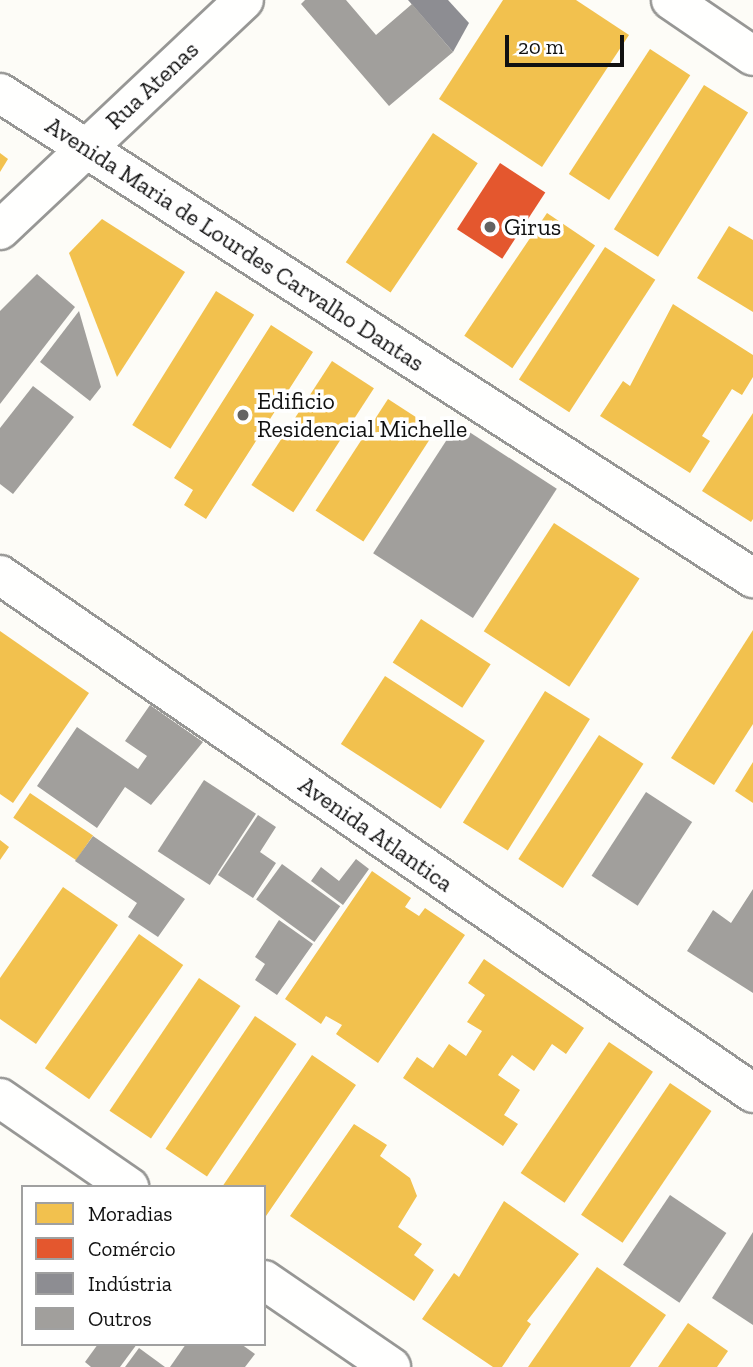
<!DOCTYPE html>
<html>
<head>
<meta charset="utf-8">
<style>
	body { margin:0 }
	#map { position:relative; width:753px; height:1367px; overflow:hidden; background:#fdfcf7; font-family:"Zilla Slab",serif }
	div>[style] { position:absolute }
	.homes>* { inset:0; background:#f2c14e; transform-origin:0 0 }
	.shops>* { inset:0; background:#e4572e; transform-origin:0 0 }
	.industry>* { inset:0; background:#8d8d92 }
	.building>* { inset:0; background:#a19f9c; transform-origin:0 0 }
	.roads { filter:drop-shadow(2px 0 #979795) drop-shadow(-2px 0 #979795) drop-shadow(0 2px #979795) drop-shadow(0 -2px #979795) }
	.minor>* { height:38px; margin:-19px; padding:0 19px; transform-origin:19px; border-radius:19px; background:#fffffe }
	.tertiary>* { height:38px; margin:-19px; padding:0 19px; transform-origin:19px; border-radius:19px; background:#fffffe }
	.dots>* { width:19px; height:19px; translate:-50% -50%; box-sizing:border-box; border:4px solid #fff; border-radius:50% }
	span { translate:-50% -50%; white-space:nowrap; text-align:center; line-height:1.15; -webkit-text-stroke:7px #fff; paint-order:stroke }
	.street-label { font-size:24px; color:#111 }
	.poi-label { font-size:24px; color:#111 }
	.left { translate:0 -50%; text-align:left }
	.legend { position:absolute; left:21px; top:1185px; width:245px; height:161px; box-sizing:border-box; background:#fff; border:2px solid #a0a0a0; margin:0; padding:9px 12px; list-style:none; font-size:21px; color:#111 }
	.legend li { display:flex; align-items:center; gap:14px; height:35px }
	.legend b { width:35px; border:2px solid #a0a0a0 }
	.scale { position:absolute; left:505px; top:35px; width:119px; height:32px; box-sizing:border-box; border:4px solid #111; border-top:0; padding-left:9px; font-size:21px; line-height:24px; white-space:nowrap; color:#111; -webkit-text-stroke:5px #fff; paint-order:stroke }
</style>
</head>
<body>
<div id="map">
	<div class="homes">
		<i style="clip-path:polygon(503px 0,576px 0,629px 35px,542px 167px,439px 99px)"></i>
		<i style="left:650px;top:49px;width:48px;height:149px;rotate:33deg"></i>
		<i style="left:704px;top:85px;width:52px;height:170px;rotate:32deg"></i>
		<i style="left:433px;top:133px;width:54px;height:156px;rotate:34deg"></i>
		<i style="clip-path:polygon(0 153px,8px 159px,0 172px)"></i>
		<i style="left:547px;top:213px;width:58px;height:148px;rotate:34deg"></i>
		<i style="clip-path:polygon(102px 219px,185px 272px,117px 377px,69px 253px)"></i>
		<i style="clip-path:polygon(729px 226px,753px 240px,753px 312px,697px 278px)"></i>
		<i style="left:605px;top:247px;width:60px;height:158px;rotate:33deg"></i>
		<i style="left:216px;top:291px;width:45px;height:158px;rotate:32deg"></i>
		<i style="clip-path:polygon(673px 304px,753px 355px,753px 377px,742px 395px,732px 389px,702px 436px,710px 441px,690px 473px,600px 416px,623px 381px,630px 386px)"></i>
		<i style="clip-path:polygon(271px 325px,313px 352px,206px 519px,184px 505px,193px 490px,174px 478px)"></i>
		<i style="left:332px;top:361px;width:50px;height:148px;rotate:33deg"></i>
		<i style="left:388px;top:399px;width:57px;height:133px;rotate:33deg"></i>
		<i style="clip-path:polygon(753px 413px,753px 519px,751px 522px,702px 491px)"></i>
		<i style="left:554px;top:523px;width:102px;height:129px;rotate:33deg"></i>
		<i style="left:421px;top:619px;width:83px;height:52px;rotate:33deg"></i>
		<i style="clip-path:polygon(753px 630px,753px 724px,714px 785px,671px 758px)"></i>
		<i style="clip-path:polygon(0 631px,89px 693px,13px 803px,0 794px)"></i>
		<i style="left:385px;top:676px;width:119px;height:81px;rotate:33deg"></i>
		<i style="left:545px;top:691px;width:53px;height:155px;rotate:32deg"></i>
		<i style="left:599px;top:735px;width:53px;height:148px;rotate:33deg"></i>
		<i style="clip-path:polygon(753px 762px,753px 803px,735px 791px)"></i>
		<i style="left:30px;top:793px;width:76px;height:30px;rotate:34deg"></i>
		<i style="clip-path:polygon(0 840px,9px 847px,0 860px)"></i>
		<i style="clip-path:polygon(372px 871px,411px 898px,405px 907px,419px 916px,425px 908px,465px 935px,378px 1063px,336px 1034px,342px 1025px,326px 1016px,321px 1024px,285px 999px)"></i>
		<i style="clip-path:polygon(63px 887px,118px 925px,36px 1044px,0 1019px,0 978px)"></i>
		<i style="left:139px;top:934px;width:54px;height:164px;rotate:35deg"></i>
		<i style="clip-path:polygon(484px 959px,584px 1028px,566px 1054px,552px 1044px,534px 1071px,512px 1055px,498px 1075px,520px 1090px,504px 1115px,518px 1124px,503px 1146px,403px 1078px,417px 1057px,433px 1068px,449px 1044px,466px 1056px,482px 1031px,467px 1022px,485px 995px,468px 983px)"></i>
		<i style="left:199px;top:978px;width:50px;height:160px;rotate:34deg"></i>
		<i style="left:255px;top:1016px;width:50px;height:160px;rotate:34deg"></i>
		<i style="left:609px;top:1042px;width:53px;height:158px;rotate:34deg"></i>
		<i style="clip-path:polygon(312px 1055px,356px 1085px,266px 1216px,264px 1187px,222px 1187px)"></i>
		<i style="left:670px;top:1083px;width:50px;height:159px;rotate:34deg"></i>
		<i style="clip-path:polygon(354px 1124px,387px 1145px,380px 1156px,410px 1178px,417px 1196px,398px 1227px,422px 1244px,414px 1255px,434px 1270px,414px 1301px,290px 1216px)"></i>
		<i style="clip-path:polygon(504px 1201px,579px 1254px,527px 1321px,531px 1324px,502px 1367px,493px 1367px,422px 1319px,454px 1273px,459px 1277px)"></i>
		<i style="clip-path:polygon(597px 1267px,666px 1315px,630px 1367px,528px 1367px)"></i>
		<i style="clip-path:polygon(688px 1323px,728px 1351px,717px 1367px,658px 1367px)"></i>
	</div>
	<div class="shops">
		<i style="left:500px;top:163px;width:54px;height:79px;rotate:33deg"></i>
	</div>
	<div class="industry">
		<i style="clip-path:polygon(408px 0,448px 0,469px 23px,453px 52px)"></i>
	</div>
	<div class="building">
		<i style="clip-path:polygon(305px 0,346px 0,376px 35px,412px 4px,453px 52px,389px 106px,301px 4px)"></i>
		<i style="clip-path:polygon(37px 274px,75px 307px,0 404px,0 311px)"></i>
		<i style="clip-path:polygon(79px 311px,101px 387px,90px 401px,40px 362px)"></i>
		<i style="clip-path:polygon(33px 386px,74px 417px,13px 494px,0 484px,0 428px)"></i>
		<i style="left:457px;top:424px;width:119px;height:154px;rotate:33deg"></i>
		<i style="clip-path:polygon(150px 705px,203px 742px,151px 805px,125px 787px,97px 828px,37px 786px,77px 727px,138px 769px,147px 756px,125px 741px)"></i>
		<i style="left:204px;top:780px;width:62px;height:85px;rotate:33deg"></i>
		<i style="left:646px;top:792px;width:55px;height:100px;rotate:33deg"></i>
		<i style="clip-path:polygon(258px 815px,276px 827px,260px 852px,276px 863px,253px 898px,218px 875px)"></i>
		<i style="clip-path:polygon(93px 836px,185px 899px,158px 937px,128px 917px,137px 903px,75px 861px)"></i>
		<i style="clip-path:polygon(356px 859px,369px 869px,343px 905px,311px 881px,321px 867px,339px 881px)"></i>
		<i style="left:282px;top:864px;width:72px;height:44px;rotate:36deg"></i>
		<i style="clip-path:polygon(753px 889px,753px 993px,687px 951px,713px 910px,731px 923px)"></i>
		<i style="clip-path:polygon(279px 920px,313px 944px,277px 995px,255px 980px,265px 964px,255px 957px)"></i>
		<i style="left:670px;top:1195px;width:68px;height:84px;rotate:34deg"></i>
		<i style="clip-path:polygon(753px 1232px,753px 1325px,712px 1298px)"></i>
		<i style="clip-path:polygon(98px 1344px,137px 1344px,120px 1367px,91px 1367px,85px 1362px)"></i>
		<i style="clip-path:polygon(186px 1344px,241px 1344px,255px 1354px,245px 1367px,170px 1367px)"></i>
		<i style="clip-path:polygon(139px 1348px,165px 1367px,125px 1367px)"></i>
	</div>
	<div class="roads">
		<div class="minor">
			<i style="left:0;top:230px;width:335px;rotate:-43.3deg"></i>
			<i style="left:0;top:575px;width:914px;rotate:34.52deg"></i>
			<i style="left:0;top:1098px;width:157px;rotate:34.6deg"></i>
			<i style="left:264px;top:1280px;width:154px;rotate:34.4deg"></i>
		</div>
		<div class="tertiary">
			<i style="left:671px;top:0;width:99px;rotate:34.3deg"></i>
			<i style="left:0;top:93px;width:896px;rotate:32.79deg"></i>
		</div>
	</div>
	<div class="dots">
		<i style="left:490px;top:227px;background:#646362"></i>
		<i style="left:243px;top:415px;background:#646362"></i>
	</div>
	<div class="street-label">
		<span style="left:152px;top:85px;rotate:-43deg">Rua Atenas</span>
		<span style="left:235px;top:244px;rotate:33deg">Avenida Maria de Lourdes Carvalho Dantas</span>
		<span style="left:376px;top:834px;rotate:35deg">Avenida Atlantica</span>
	</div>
	<div class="poi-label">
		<span class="left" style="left:504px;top:227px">Girus</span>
		<span class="left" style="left:257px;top:415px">Edificio<br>Residencial Michelle</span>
	</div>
	<ul class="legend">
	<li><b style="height:19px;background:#f2c14e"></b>Moradias</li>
	<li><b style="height:19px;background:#e4572e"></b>Comércio</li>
	<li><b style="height:19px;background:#8d8d92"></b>Indústria</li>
	<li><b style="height:19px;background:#a19f9c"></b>Outros</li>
	</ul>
	<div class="scale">20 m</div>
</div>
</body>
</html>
